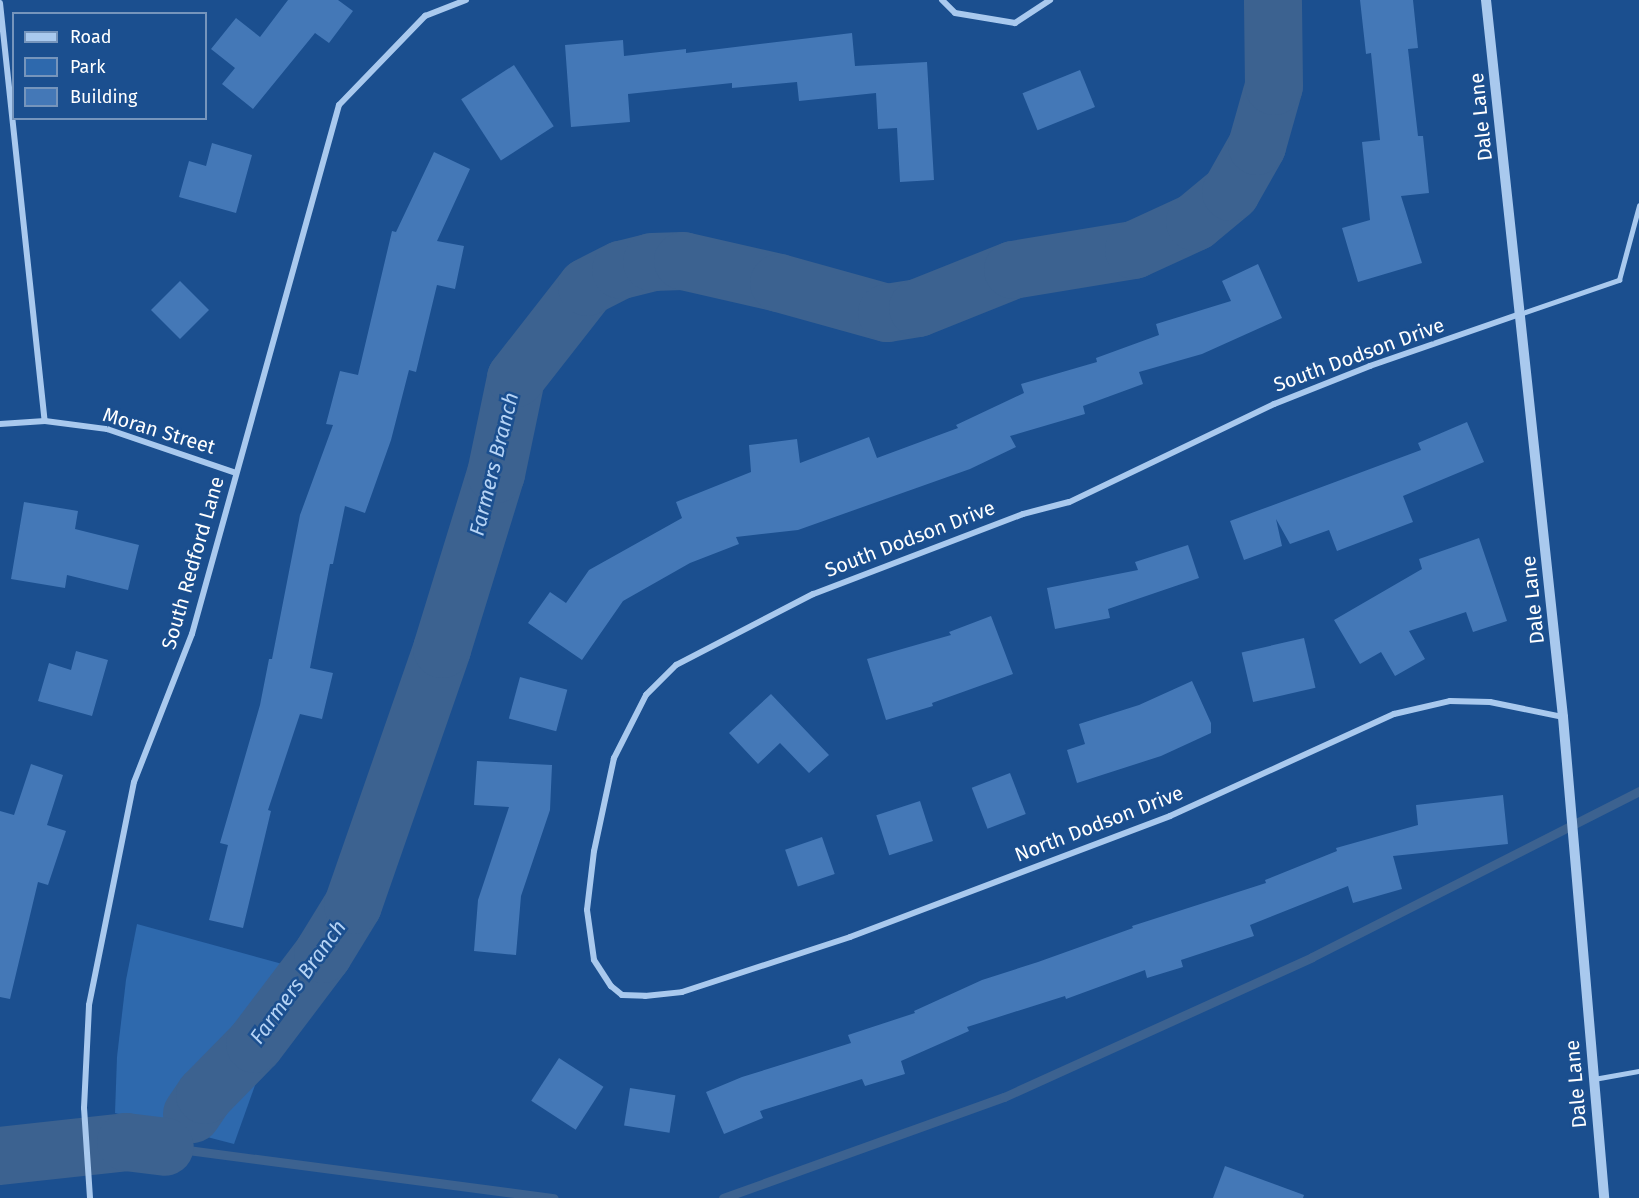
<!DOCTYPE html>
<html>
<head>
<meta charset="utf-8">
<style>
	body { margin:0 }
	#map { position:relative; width:1639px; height:1198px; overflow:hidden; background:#1b4f8f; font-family:"Fira Sans",sans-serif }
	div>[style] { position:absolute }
	.green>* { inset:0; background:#2e69ad }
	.stream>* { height:9px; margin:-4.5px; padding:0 4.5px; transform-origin:4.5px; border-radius:4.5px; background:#3c6290 }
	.river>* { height:58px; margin:-29px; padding:0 29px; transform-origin:29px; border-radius:29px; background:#3c6290 }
	.building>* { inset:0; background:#4478b7; transform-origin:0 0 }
	.service>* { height:4.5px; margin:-2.25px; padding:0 2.25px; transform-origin:2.25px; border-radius:2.25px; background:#a9c9ee }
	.minor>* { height:6px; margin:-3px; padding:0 3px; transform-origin:3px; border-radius:3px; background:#a9c9ee }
	.tertiary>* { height:10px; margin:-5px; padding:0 5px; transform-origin:5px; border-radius:5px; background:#a9c9ee }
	span { translate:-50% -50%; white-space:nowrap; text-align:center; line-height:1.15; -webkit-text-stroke:5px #1b4f8f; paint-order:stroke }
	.street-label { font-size:20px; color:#fff }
	.water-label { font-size:21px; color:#b5d3f5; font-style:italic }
	.legend { position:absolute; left:12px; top:12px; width:195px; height:108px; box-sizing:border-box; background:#1b4f8f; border:2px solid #7695bc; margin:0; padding:8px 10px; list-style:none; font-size:18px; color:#fff }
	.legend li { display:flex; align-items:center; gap:12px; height:30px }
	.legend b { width:30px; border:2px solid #7695bc }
</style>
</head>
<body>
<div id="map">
	<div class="green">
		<i style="clip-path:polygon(137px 924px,297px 968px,234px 1144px,115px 1113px,117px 1057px,126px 980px)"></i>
	</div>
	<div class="stream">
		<i style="left:165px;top:1147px;width:392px;rotate:7.5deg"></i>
		<i style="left:165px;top:1147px;width:27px;rotate:-48deg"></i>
		<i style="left:723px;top:1198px;width:299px;rotate:-19.8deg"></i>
		<i style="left:1004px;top:1097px;width:338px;rotate:-24.4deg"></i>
		<i style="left:1312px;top:957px;width:367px;rotate:-26.9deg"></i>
	</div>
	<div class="river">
		<i style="left:192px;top:1114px;width:23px;rotate:-56deg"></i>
		<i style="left:205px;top:1095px;width:71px;rotate:-45.6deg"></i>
		<i style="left:255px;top:1044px;width:113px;rotate:-52.9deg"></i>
		<i style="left:323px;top:954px;width:57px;rotate:-58.5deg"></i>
		<i style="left:353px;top:905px;width:271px;rotate:-70.8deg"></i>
		<i style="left:442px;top:649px;width:183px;rotate:-72.9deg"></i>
		<i style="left:496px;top:474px;width:98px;rotate:-78.2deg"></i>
		<i style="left:516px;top:378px;width:115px;rotate:-52deg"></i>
		<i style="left:587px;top:287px;width:38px;rotate:-27deg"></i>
		<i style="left:621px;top:270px;width:32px;rotate:-14deg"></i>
		<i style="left:652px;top:262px;width:31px;rotate:-2deg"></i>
		<i style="left:683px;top:261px;width:98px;rotate:12.9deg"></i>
		<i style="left:779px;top:283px;width:112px;rotate:15.5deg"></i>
		<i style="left:887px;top:313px;width:31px;rotate:-9deg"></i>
		<i style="left:918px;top:308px;width:102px;rotate:-21.8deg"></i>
		<i style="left:1013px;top:270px;width:123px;rotate:-9.4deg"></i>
		<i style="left:1134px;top:250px;width:67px;rotate:-24.7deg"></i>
		<i style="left:1195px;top:222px;width:47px;rotate:-39.8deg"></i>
		<i style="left:1231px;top:192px;width:53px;rotate:-60.5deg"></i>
		<i style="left:1257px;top:146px;width:62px;rotate:-74.2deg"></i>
		<i style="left:1274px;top:86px;width:86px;rotate:-90.7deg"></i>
		<i style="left:0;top:1156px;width:127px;rotate:-6.3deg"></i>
		<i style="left:126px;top:1142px;width:39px;rotate:7deg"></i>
	</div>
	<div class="building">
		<i style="clip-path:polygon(288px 0,338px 0,353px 11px,329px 43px,315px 33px,253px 109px,222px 84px,235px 68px,211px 49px,236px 18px,260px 37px)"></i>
		<i style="clip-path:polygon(1360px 0,1413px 0,1418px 48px,1408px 49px,1418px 136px,1423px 136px,1429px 193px,1401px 196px,1422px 263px,1358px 282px,1342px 228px,1370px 220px,1362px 142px,1380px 140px,1371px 53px,1366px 54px)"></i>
		<i style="clip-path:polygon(852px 33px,855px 66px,927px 62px,934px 180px,900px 182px,897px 128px,878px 129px,876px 93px,799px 101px,797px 82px,732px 88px,732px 83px,628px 94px,630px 122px,571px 127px,565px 45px,623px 40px,624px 56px,686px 49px,686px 53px)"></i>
		<i style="left:514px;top:65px;width:73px;height:63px;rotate:57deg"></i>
		<i style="left:1080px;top:70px;width:40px;height:62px;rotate:68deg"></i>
		<i style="clip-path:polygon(212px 143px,252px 155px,236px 213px,179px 197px,189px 161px,206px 166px)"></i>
		<i style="clip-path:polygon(434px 152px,470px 169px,437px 241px,464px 246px,455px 289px,437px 285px,416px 372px,409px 370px,391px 440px,365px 513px,345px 506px,333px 564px,330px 564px,310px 668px,333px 673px,322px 719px,300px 714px,268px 810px,271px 811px,243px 928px,209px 920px,228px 845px,220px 843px,260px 705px,269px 659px,272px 659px,300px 515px,333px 425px,326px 424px,340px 371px,358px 375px,392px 231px,396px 232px)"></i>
		<i style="clip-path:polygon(1258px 264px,1282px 318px,1202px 354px,1139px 372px,1143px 384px,1083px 406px,1085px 414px,1010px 436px,1016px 447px,970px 469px,798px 530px,736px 537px,739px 544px,690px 563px,623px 601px,582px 660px,528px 623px,550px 592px,566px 603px,589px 570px,682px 518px,676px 502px,751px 472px,749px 445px,797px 439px,800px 463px,869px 437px,877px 458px,958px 428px,956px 425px,1024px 393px,1021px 384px,1097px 362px,1096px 358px,1159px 335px,1156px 324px,1231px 301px,1222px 281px)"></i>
		<i style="left:180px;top:281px;width:41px;height:41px;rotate:45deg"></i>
		<i style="clip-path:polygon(1467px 422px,1484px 462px,1403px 496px,1413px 522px,1337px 551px,1329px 530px,1290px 544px,1276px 519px,1282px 546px,1244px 560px,1230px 521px,1421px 450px,1418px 443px)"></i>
		<i style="clip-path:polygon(24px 502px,78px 511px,75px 529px,139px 545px,128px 590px,67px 575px,65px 588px,11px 579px)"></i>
		<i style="clip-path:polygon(1479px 538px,1507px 621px,1473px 632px,1466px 612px,1409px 631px,1425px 659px,1395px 676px,1381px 652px,1360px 664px,1334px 620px,1422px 569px,1419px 559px)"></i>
		<i style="clip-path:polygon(1188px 545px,1199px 578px,1108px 609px,1110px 618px,1055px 629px,1047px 588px,1138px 570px,1135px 562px)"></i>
		<i style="clip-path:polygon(991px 616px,1013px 674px,932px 703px,933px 706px,886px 720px,867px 659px,951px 635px,949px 632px)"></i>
		<i style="left:1304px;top:638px;width:51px;height:64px;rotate:77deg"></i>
		<i style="clip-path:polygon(76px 651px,108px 660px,92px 716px,38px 701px,49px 663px,71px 670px)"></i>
		<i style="left:520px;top:677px;width:49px;height:43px;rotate:15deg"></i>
		<i style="clip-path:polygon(1192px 681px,1211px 723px,1211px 733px,1161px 756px,1077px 783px,1067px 750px,1085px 744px,1079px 724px,1139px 705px)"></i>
		<i style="clip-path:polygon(771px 694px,829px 755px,809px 773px,780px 743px,758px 764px,729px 733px)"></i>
		<i style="clip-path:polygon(477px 761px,552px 765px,550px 810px,521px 896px,516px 955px,474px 951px,478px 900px,509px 807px,474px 805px)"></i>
		<i style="clip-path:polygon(31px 764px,63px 775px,47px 825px,66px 831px,48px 885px,38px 882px,10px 999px,0 997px,0 811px,14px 815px)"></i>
		<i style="left:1010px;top:773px;width:44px;height:41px;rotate:69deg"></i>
		<i style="clip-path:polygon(1503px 795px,1508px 844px,1393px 856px,1402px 889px,1353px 903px,1348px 886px,1250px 925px,1254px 936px,1181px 960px,1183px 967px,1147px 978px,1145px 970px,1066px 999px,1065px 996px,967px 1027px,969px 1031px,901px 1061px,905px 1074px,865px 1086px,862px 1079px,760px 1111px,763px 1118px,724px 1134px,706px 1092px,742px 1077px,851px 1043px,848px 1035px,915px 1013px,914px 1011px,982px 980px,1038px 962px,1133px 928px,1132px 926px,1266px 883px,1265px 880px,1337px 851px,1336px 848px,1418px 825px,1416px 805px)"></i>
		<i style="left:920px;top:801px;width:42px;height:46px;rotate:72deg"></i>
		<i style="left:822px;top:837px;width:39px;height:39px;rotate:71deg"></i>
		<i style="left:559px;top:1058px;width:53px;height:51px;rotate:33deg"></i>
		<i style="left:630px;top:1088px;width:46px;height:38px;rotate:9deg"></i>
		<i style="clip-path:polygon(1225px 1166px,1304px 1195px,1303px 1198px,1213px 1198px)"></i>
	</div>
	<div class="service">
		<i style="left:1520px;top:314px;width:105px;rotate:-19deg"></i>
		<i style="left:1619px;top:280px;width:77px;rotate:-74.9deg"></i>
		<i style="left:1594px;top:1079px;width:46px;rotate:-10.1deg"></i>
	</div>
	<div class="minor">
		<i style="left:942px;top:0;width:18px;rotate:45deg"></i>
		<i style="left:955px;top:13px;width:61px;rotate:9.5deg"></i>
		<i style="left:1015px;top:23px;width:42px;rotate:-33.3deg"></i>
		<i style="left:0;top:3px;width:420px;rotate:83.9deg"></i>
		<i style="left:1520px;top:314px;width:159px;rotate:160.9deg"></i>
		<i style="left:1370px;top:366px;width:103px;rotate:158.4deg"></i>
		<i style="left:1274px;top:404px;width:227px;rotate:154.4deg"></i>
		<i style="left:1069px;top:502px;width:48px;rotate:165.4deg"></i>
		<i style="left:1023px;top:514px;width:225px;rotate:159.1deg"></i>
		<i style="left:813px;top:594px;width:154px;rotate:152.6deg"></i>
		<i style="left:676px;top:665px;width:42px;rotate:135deg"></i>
		<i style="left:646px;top:695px;width:71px;rotate:116.9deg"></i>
		<i style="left:614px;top:758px;width:95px;rotate:102.1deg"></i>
		<i style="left:594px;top:851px;width:59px;rotate:96.8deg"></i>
		<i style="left:587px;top:910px;width:50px;rotate:82deg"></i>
		<i style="left:594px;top:960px;width:31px;rotate:57deg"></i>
		<i style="left:611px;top:986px;width:14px;rotate:39deg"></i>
		<i style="left:622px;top:995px;width:23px;rotate:2deg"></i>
		<i style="left:645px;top:996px;width:37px;rotate:-6deg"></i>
		<i style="left:682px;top:992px;width:177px;rotate:-18.1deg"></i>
		<i style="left:850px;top:937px;width:342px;rotate:-20.7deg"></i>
		<i style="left:1170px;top:816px;width:246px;rotate:-24.5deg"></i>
		<i style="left:1394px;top:714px;width:57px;rotate:-13.1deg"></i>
		<i style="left:1450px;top:701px;width:40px;rotate:1.4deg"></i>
		<i style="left:1490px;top:702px;width:75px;rotate:11.6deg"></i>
		<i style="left:0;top:424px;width:45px;rotate:-3.8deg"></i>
		<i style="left:45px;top:421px;width:63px;rotate:7.4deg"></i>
		<i style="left:107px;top:429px;width:136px;rotate:18.8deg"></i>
		<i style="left:90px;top:1198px;width:90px;rotate:-93.8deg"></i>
		<i style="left:84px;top:1108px;width:103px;rotate:-87.2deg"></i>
		<i style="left:89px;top:1005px;width:227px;rotate:-78.6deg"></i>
		<i style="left:134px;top:782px;width:159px;rotate:-68.6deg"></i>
		<i style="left:192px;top:634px;width:549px;rotate:-74.47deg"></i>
		<i style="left:339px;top:105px;width:124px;rotate:-46deg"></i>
		<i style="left:425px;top:16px;width:44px;rotate:-21.3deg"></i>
	</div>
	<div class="tertiary">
		<i style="left:1486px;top:0;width:721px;rotate:83.87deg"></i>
		<i style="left:1563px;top:717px;width:483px;rotate:85.1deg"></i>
	</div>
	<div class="street-label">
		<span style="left:1481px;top:117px;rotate:-96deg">Dale Lane</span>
		<span style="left:1359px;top:355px;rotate:-20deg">South Dodson Drive</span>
		<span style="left:159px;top:431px;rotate:17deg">Moran Street</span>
		<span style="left:910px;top:539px;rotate:-21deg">South Dodson Drive</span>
		<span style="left:193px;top:563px;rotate:-74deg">South Redford Lane</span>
		<span style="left:1533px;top:600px;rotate:-96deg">Dale Lane</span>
		<span style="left:1099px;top:824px;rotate:-21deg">North Dodson Drive</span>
		<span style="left:1576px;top:1084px;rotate:-95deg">Dale Lane</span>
	</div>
	<div class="water-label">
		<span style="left:494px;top:464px;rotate:-76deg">Farmers Branch</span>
		<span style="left:298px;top:982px;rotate:-54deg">Farmers Branch</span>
	</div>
	<ul class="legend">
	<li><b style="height:8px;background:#a9c9ee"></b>Road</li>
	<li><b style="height:16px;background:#2e69ad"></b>Park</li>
	<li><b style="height:16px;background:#4478b7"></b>Building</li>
	</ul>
</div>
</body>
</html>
